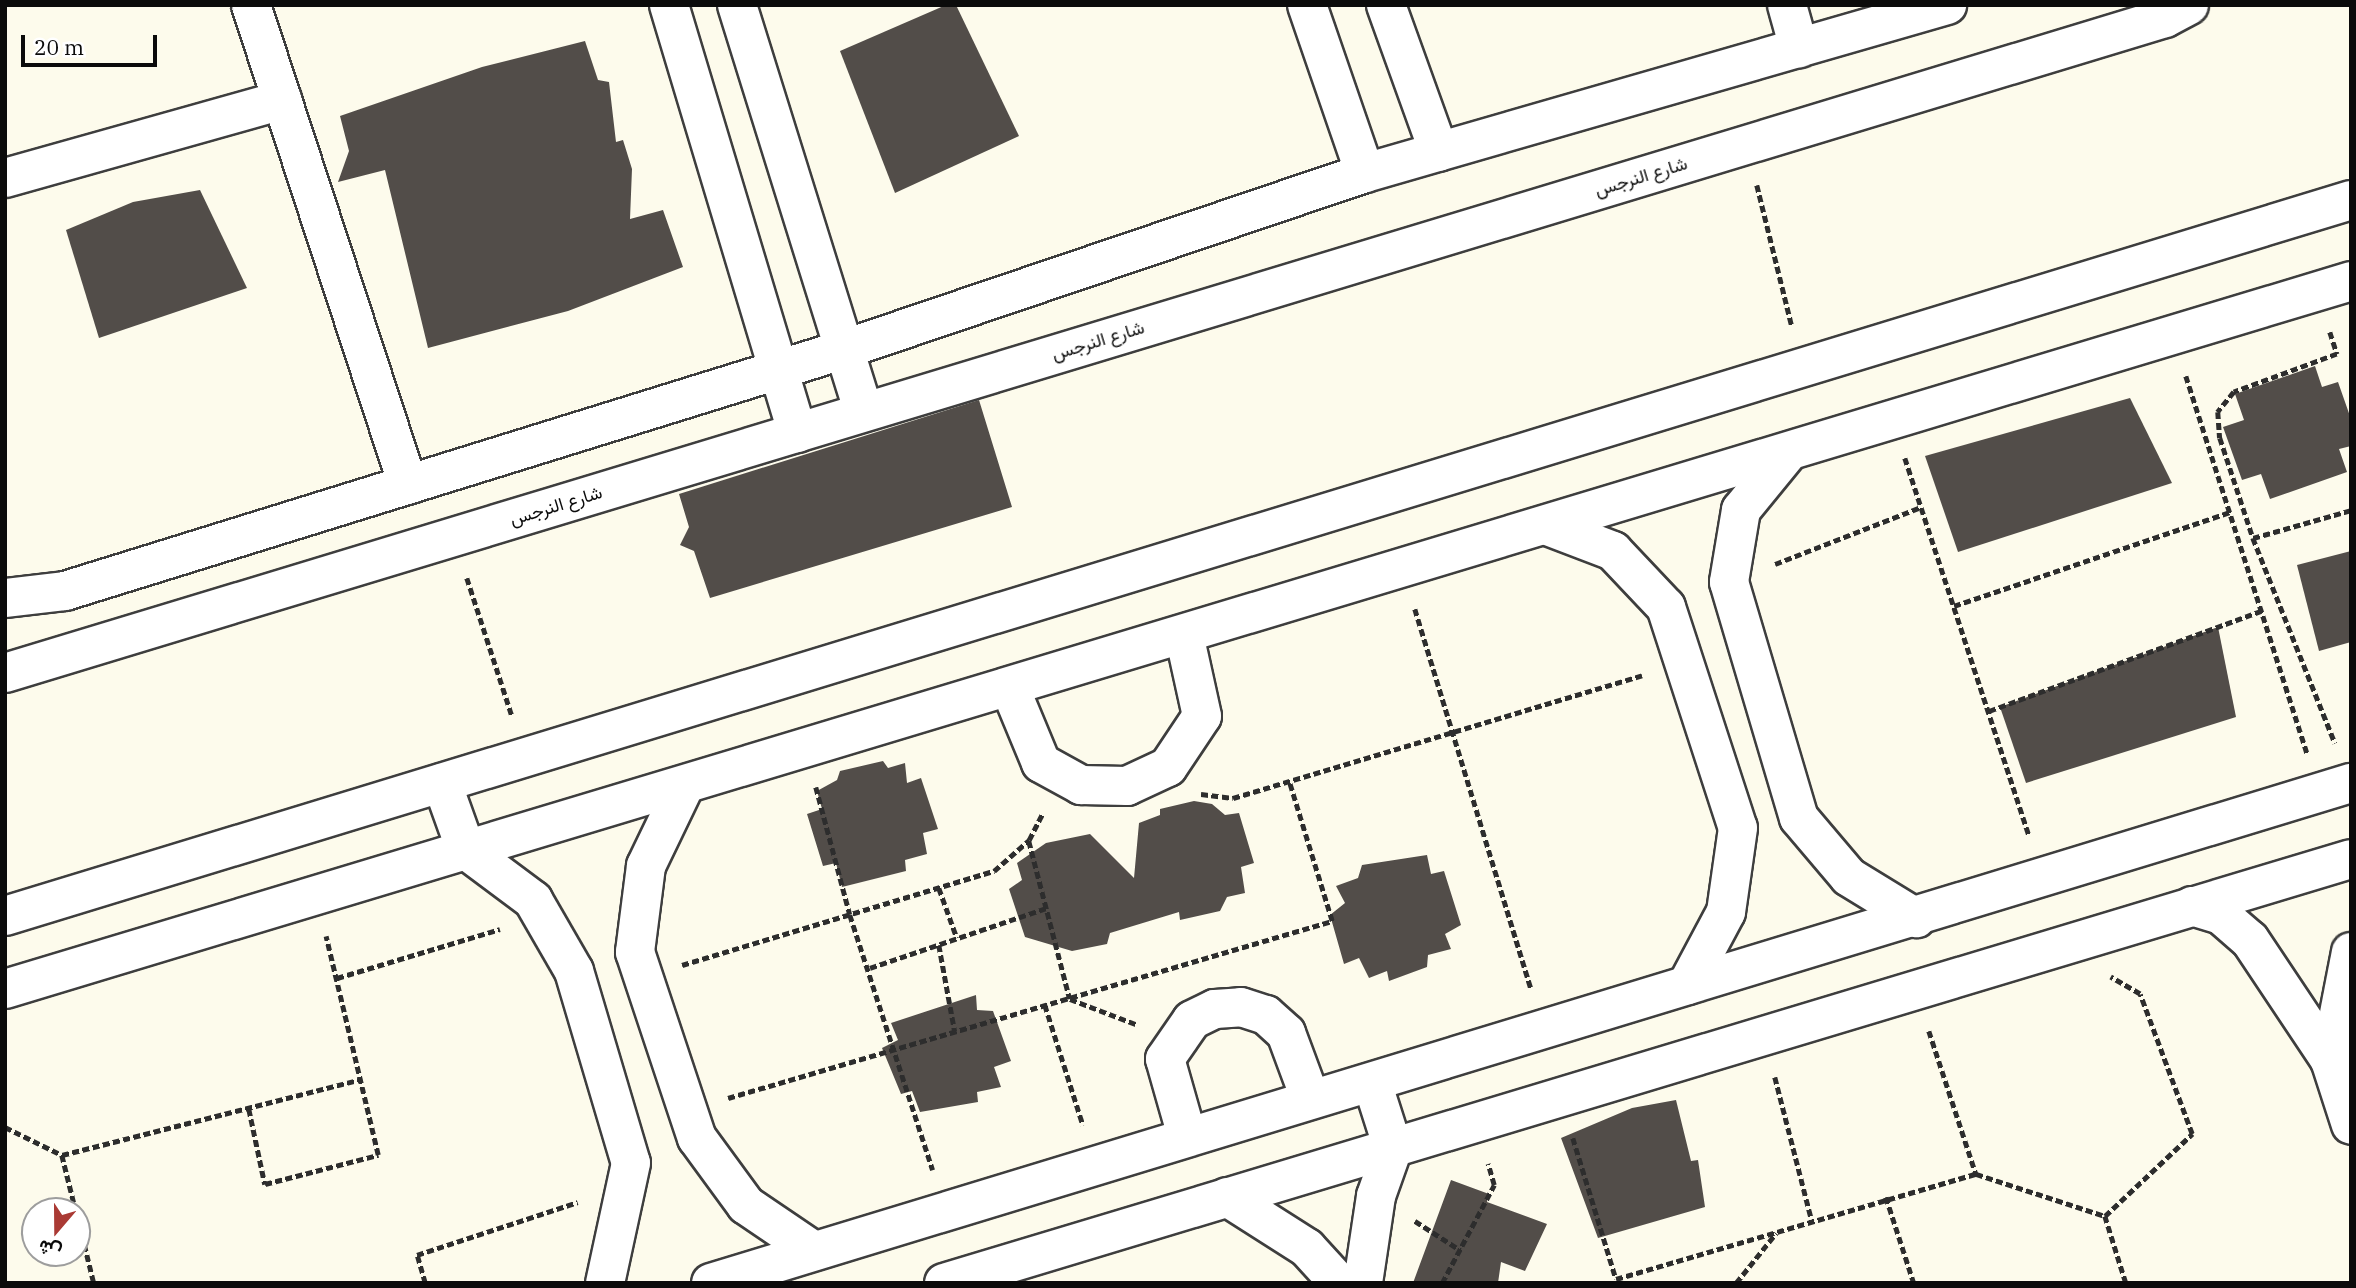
<!DOCTYPE html>
<html>
<head>
<meta charset="utf-8">
<style>
	body { margin:0 }
	#map { position:relative; width:2356px; height:1288px; overflow:hidden; background:#fdfbec; font-family:"IBM Plex Serif",Vazirmatn,serif }
	div>[style] { position:absolute }
	.building>* { inset:0; background:#524d49 }
	.path>* { height:4.5px; margin-top:-2.25px; transform-origin:0; background:repeating-linear-gradient(90deg,#2d2d2d 0 7px,transparent 0 10.5px) }
	.roads { filter:drop-shadow(2px 0 #3e3e3e) drop-shadow(-2px 0 #3e3e3e) drop-shadow(0 2px #3e3e3e) drop-shadow(0 -2px #3e3e3e) }
	.minor>* { height:38px; margin:-19px; padding:0 19px; transform-origin:19px; border-radius:19px; background:#fff }
	span { translate:-50% -50%; white-space:nowrap; text-align:center; line-height:1.15; -webkit-text-stroke:7px #fff; paint-order:stroke }
	.street-label { font-size:18px; color:#0b0b0b }
	.frame { position:absolute; inset:0; border:7px solid #0b0b0b; pointer-events:none }
	.north { position:absolute; left:21px; top:1197px; width:70px; height:70px; box-sizing:border-box; background:#fff; border:2px solid #9d9d9d; border-radius:50%; rotate:200deg; font-size:19px; font-weight:700; line-height:28px; text-align:center; color:#0b0b0b }
	.north::after { content:''; display:block; margin:auto; width:24px; height:32px; background:#aa3a34; clip-path:polygon(50% 0,100% 100%,50% 72%,0 100%) }
	.scale { position:absolute; left:21px; top:35px; width:136px; height:32px; box-sizing:border-box; border:4px solid #0b0b0b; border-top:0; padding-left:9px; font-size:21px; line-height:24px; white-space:nowrap; color:#0b0b0b; -webkit-text-stroke:5px #fff; paint-order:stroke }
</style>
</head>
<body>
<div id="map">
	<div class="building">
		<i style="clip-path:polygon(946px 5px,956px 5px,1019px 136px,895px 193px,840px 51px)"></i>
		<i style="clip-path:polygon(585px 41px,598px 80px,609px 82px,616px 142px,623px 140px,632px 169px,630px 219px,663px 210px,683px 267px,568px 311px,428px 348px,385px 170px,338px 182px,349px 151px,340px 116px,482px 67px)"></i>
		<i style="clip-path:polygon(200px 190px,247px 288px,99px 338px,66px 230px,133px 202px)"></i>
		<i style="clip-path:polygon(2315px 366px,2322px 387px,2338px 382px,2351px 419px,2351px 446px,2339px 449px,2347px 472px,2270px 499px,2261px 474px,2242px 480px,2223px 427px,2244px 420px,2235px 394px)"></i>
		<i style="clip-path:polygon(2130px 398px,2172px 483px,1958px 552px,1925px 456px)"></i>
		<i style="clip-path:polygon(979px 400px,1012px 507px,710px 598px,694px 551px,680px 545px,689px 527px,679px 494px)"></i>
		<i style="clip-path:polygon(2351px 551px,2351px 642px,2319px 651px,2297px 565px)"></i>
		<i style="clip-path:polygon(2218px 627px,2236px 717px,2026px 783px,2000px 707px)"></i>
		<i style="clip-path:polygon(883px 761px,888px 768px,905px 763px,907px 783px,921px 778px,938px 829px,923px 833px,927px 854px,905px 860px,906px 871px,842px 887px,836px 863px,823px 866px,807px 814px,822px 809px,817px 791px,837px 780px,840px 771px)"></i>
		<i style="clip-path:polygon(1194px 801px,1212px 804px,1225px 815px,1239px 813px,1254px 863px,1241px 867px,1245px 893px,1227px 897px,1220px 911px,1180px 920px,1179px 912px,1110px 933px,1107px 944px,1072px 951px,1025px 937px,1009px 889px,1022px 880px,1017px 863px,1046px 843px,1090px 834px,1134px 878px,1139px 823px,1160px 815px,1160px 809px)"></i>
		<i style="clip-path:polygon(1427px 855px,1431px 874px,1444px 871px,1461px 925px,1445px 934px,1451px 949px,1428px 955px,1427px 967px,1389px 981px,1387px 971px,1369px 978px,1359px 958px,1344px 964px,1330px 915px,1345px 903px,1336px 886px,1358px 878px,1362px 865px)"></i>
		<i style="clip-path:polygon(976px 995px,977px 1010px,993px 1011px,1011px 1061px,994px 1067px,1001px 1087px,977px 1092px,978px 1102px,920px 1112px,912px 1091px,901px 1094px,882px 1048px,898px 1040px,891px 1023px)"></i>
		<i style="clip-path:polygon(1676px 1100px,1691px 1161px,1698px 1160px,1705px 1207px,1598px 1238px,1561px 1138px,1632px 1108px)"></i>
		<i style="clip-path:polygon(1451px 1180px,1489px 1194px,1487px 1202px,1547px 1224px,1525px 1271px,1501px 1262px,1498px 1283px,1413px 1283px)"></i>
	</div>
	<div class="path">
		<i style="left:1757px;top:185px;width:145px;rotate:76.1deg"></i>
		<i style="left:2330px;top:332px;width:23px;rotate:72deg"></i>
		<i style="left:2337px;top:354px;width:110px;rotate:159.7deg"></i>
		<i style="left:2234px;top:392px;width:26px;rotate:129deg"></i>
		<i style="left:2218px;top:412px;width:26px;rotate:86deg"></i>
		<i style="left:2220px;top:438px;width:105px;rotate:71.7deg"></i>
		<i style="left:2253px;top:538px;width:221px;rotate:68.2deg"></i>
		<i style="left:2186px;top:376px;width:397px;rotate:72.2deg"></i>
		<i style="left:1905px;top:458px;width:398px;rotate:71.8deg"></i>
		<i style="left:2253px;top:538px;width:102px;rotate:-15.9deg"></i>
		<i style="left:1775px;top:564px;width:157px;rotate:-21.3deg"></i>
		<i style="left:467px;top:578px;width:145px;rotate:71.9deg"></i>
		<i style="left:1954px;top:606px;width:292px;rotate:-18.8deg"></i>
		<i style="left:1415px;top:609px;width:397px;rotate:73deg"></i>
		<i style="left:1989px;top:711px;width:290px;rotate:-20.2deg"></i>
		<i style="left:816px;top:787px;width:132px;rotate:75.1deg"></i>
		<i style="left:850px;top:915px;width:268px;rotate:72deg"></i>
		<i style="left:1201px;top:794px;width:32px;rotate:7deg"></i>
		<i style="left:1233px;top:798px;width:427px;rotate:-16.7deg"></i>
		<i style="left:1029px;top:841px;width:163px;rotate:75.5deg"></i>
		<i style="left:1070px;top:999px;width:73px;rotate:20.9deg"></i>
		<i style="left:939px;top:888px;width:53px;rotate:70.2deg"></i>
		<i style="left:939px;top:945px;width:88px;rotate:79.6deg"></i>
		<i style="left:682px;top:965px;width:326px;rotate:-16.8deg"></i>
		<i style="left:994px;top:871px;width:47px;rotate:-41.5deg"></i>
		<i style="left:1029px;top:840px;width:31px;rotate:-63deg"></i>
		<i style="left:870px;top:968px;width:186px;rotate:-18.8deg"></i>
		<i style="left:337px;top:978px;width:170px;rotate:-16.7deg"></i>
		<i style="left:1045px;top:1005px;width:126px;rotate:72.4deg"></i>
		<i style="left:1929px;top:1031px;width:151px;rotate:71.8deg"></i>
		<i style="left:1775px;top:1077px;width:149px;rotate:75.6deg"></i>
		<i style="left:728px;top:1098px;width:629px;rotate:-16.33deg"></i>
		<i style="left:1332px;top:921px;width:146px;rotate:-107.1deg"></i>
		<i style="left:249px;top:1109px;width:77px;rotate:78deg"></i>
		<i style="left:265px;top:1184px;width:117px;rotate:-14.4deg"></i>
		<i style="left:378px;top:1155px;width:225px;rotate:-103.4deg"></i>
		<i style="left:5px;top:1127px;width:64px;rotate:26.2deg"></i>
		<i style="left:62px;top:1155px;width:58px;rotate:76deg"></i>
		<i style="left:1573px;top:1138px;width:147px;rotate:73deg"></i>
		<i style="left:1616px;top:1279px;width:375px;rotate:-16.3deg"></i>
		<i style="left:1976px;top:1174px;width:136px;rotate:18deg"></i>
		<i style="left:2105px;top:1216px;width:120px;rotate:-43.3deg"></i>
		<i style="left:2192px;top:1134px;width:149px;rotate:-110.4deg"></i>
		<i style="left:2140px;top:994px;width:34px;rotate:-150deg"></i>
		<i style="left:62px;top:1155px;width:306px;rotate:-14.2deg"></i>
		<i style="left:1886px;top:1197px;width:90px;rotate:72deg"></i>
		<i style="left:77px;top:1214px;width:71px;rotate:76.2deg"></i>
		<i style="left:2105px;top:1216px;width:70px;rotate:72.6deg"></i>
		<i style="left:1415px;top:1221px;width:54px;rotate:32.8deg"></i>
		<i style="left:425px;top:1283px;width:29px;rotate:-106deg"></i>
		<i style="left:417px;top:1255px;width:169px;rotate:-18.2deg"></i>
		<i style="left:1442px;top:1283px;width:111px;rotate:-62deg"></i>
		<i style="left:1494px;top:1185px;width:22px;rotate:-106deg"></i>
		<i style="left:1736px;top:1283px;width:64px;rotate:-51.3deg"></i>
	</div>
	<div class="roads">
		<div class="minor">
			<i style="left:251px;top:5px;width:505px;rotate:71.89deg"></i>
			<i style="left:669px;top:5px;width:447px;rotate:73.3deg"></i>
			<i style="left:737px;top:5px;width:426px;rotate:72.7deg"></i>
			<i style="left:1307px;top:5px;width:178px;rotate:71deg"></i>
			<i style="left:1386px;top:5px;width:156px;rotate:70.2deg"></i>
			<i style="left:1787px;top:5px;width:45px;rotate:74.4deg"></i>
			<i style="left:5px;top:178px;width:288px;rotate:-15.7deg"></i>
			<i style="left:1786px;top:455px;width:71px;rotate:129.3deg"></i>
			<i style="left:1741px;top:510px;width:73px;rotate:99.5deg"></i>
			<i style="left:1729px;top:582px;width:246px;rotate:73.5deg"></i>
			<i style="left:1799px;top:818px;width:77px;rotate:49.7deg"></i>
			<i style="left:1849px;top:877px;width:79px;rotate:31.5deg"></i>
			<i style="left:1545px;top:525px;width:73px;rotate:20.9deg"></i>
			<i style="left:1613px;top:551px;width:77px;rotate:46.6deg"></i>
			<i style="left:1666px;top:607px;width:232px;rotate:72deg"></i>
			<i style="left:1738px;top:828px;width:85px;rotate:98.1deg"></i>
			<i style="left:1726px;top:912px;width:83px;rotate:118.1deg"></i>
			<i style="left:5px;top:598px;width:60px;rotate:-6.7deg"></i>
			<i style="left:65px;top:591px;width:814px;rotate:-17.23deg"></i>
			<i style="left:842px;top:350px;width:552px;rotate:-18.7deg"></i>
			<i style="left:1365px;top:173px;width:606px;rotate:-16.1deg"></i>
			<i style="left:5px;top:673px;width:2257px;rotate:-16.87deg"></i>
			<i style="left:2165px;top:18px;width:27px;rotate:-28deg"></i>
			<i style="left:1010px;top:688px;width:81px;rotate:67.5deg"></i>
			<i style="left:1041px;top:763px;width:46px;rotate:28.8deg"></i>
			<i style="left:1081px;top:785px;width:46px;rotate:1.2deg"></i>
			<i style="left:1127px;top:786px;width:45px;rotate:-24.9deg"></i>
			<i style="left:1168px;top:767px;width:61px;rotate:-56.3deg"></i>
			<i style="left:1202px;top:716px;width:84px;rotate:-102.4deg"></i>
			<i style="left:442px;top:783px;width:71px;rotate:70.3deg"></i>
			<i style="left:466px;top:850px;width:84px;rotate:36.7deg"></i>
			<i style="left:533px;top:900px;width:82px;rotate:60deg"></i>
			<i style="left:574px;top:971px;width:200px;rotate:73.5deg"></i>
			<i style="left:631px;top:1163px;width:123px;rotate:102.2deg"></i>
			<i style="left:684px;top:787px;width:88px;rotate:115.7deg"></i>
			<i style="left:646px;top:866px;width:87px;rotate:97.3deg"></i>
			<i style="left:635px;top:952px;width:196px;rotate:71.6deg"></i>
			<i style="left:697px;top:1138px;width:83px;rotate:53.8deg"></i>
			<i style="left:746px;top:1205px;width:82px;rotate:34.1deg"></i>
			<i style="left:2192px;top:906px;width:30px;rotate:17deg"></i>
			<i style="left:2221px;top:915px;width:38px;rotate:41deg"></i>
			<i style="left:2250px;top:940px;width:144px;rotate:56.3deg"></i>
			<i style="left:2330px;top:1060px;width:68px;rotate:72.1deg"></i>
			<i style="left:5px;top:916px;width:2453px;rotate:-16.97deg"></i>
			<i style="left:5px;top:989px;width:2451px;rotate:-16.79deg"></i>
			<i style="left:2330px;top:1060px;width:110px;rotate:-79deg"></i>
			<i style="left:1187px;top:1136px;width:80px;rotate:-105.9deg"></i>
			<i style="left:1165px;top:1059px;width:47px;rotate:-55.3deg"></i>
			<i style="left:1192px;top:1020px;width:25px;rotate:-26deg"></i>
			<i style="left:1215px;top:1009px;width:26px;rotate:-4deg"></i>
			<i style="left:1241px;top:1007px;width:26px;rotate:18deg"></i>
			<i style="left:1266px;top:1015px;width:27px;rotate:42deg"></i>
			<i style="left:1286px;top:1033px;width:69px;rotate:69.7deg"></i>
			<i style="left:1227px;top:1197px;width:95px;rotate:32.5deg"></i>
			<i style="left:1307px;top:1248px;width:47px;rotate:47.6deg"></i>
			<i style="left:711px;top:1283px;width:1715px;rotate:-16.96deg"></i>
			<i style="left:944px;top:1283px;width:1469px;rotate:-16.77deg"></i>
			<i style="left:1363px;top:1283px;width:88px;rotate:-81.5deg"></i>
			<i style="left:1376px;top:1196px;width:51px;rotate:-70.5deg"></i>
			<i style="left:1393px;top:1148px;width:69px;rotate:-107.7deg"></i>
		</div>
	</div>
	<div class="street-label">
		<span style="left:1641px;top:177px;rotate:-17deg">شارع النرجس</span>
		<span style="left:1098px;top:341px;rotate:-17deg">شارع النرجس</span>
		<span style="left:556px;top:506px;rotate:-17deg">شارع النرجس</span>
	</div>
	<div class="frame"></div>
	<div class="north">ش</div>
	<div class="scale">20 m</div>
</div>
</body>
</html>
